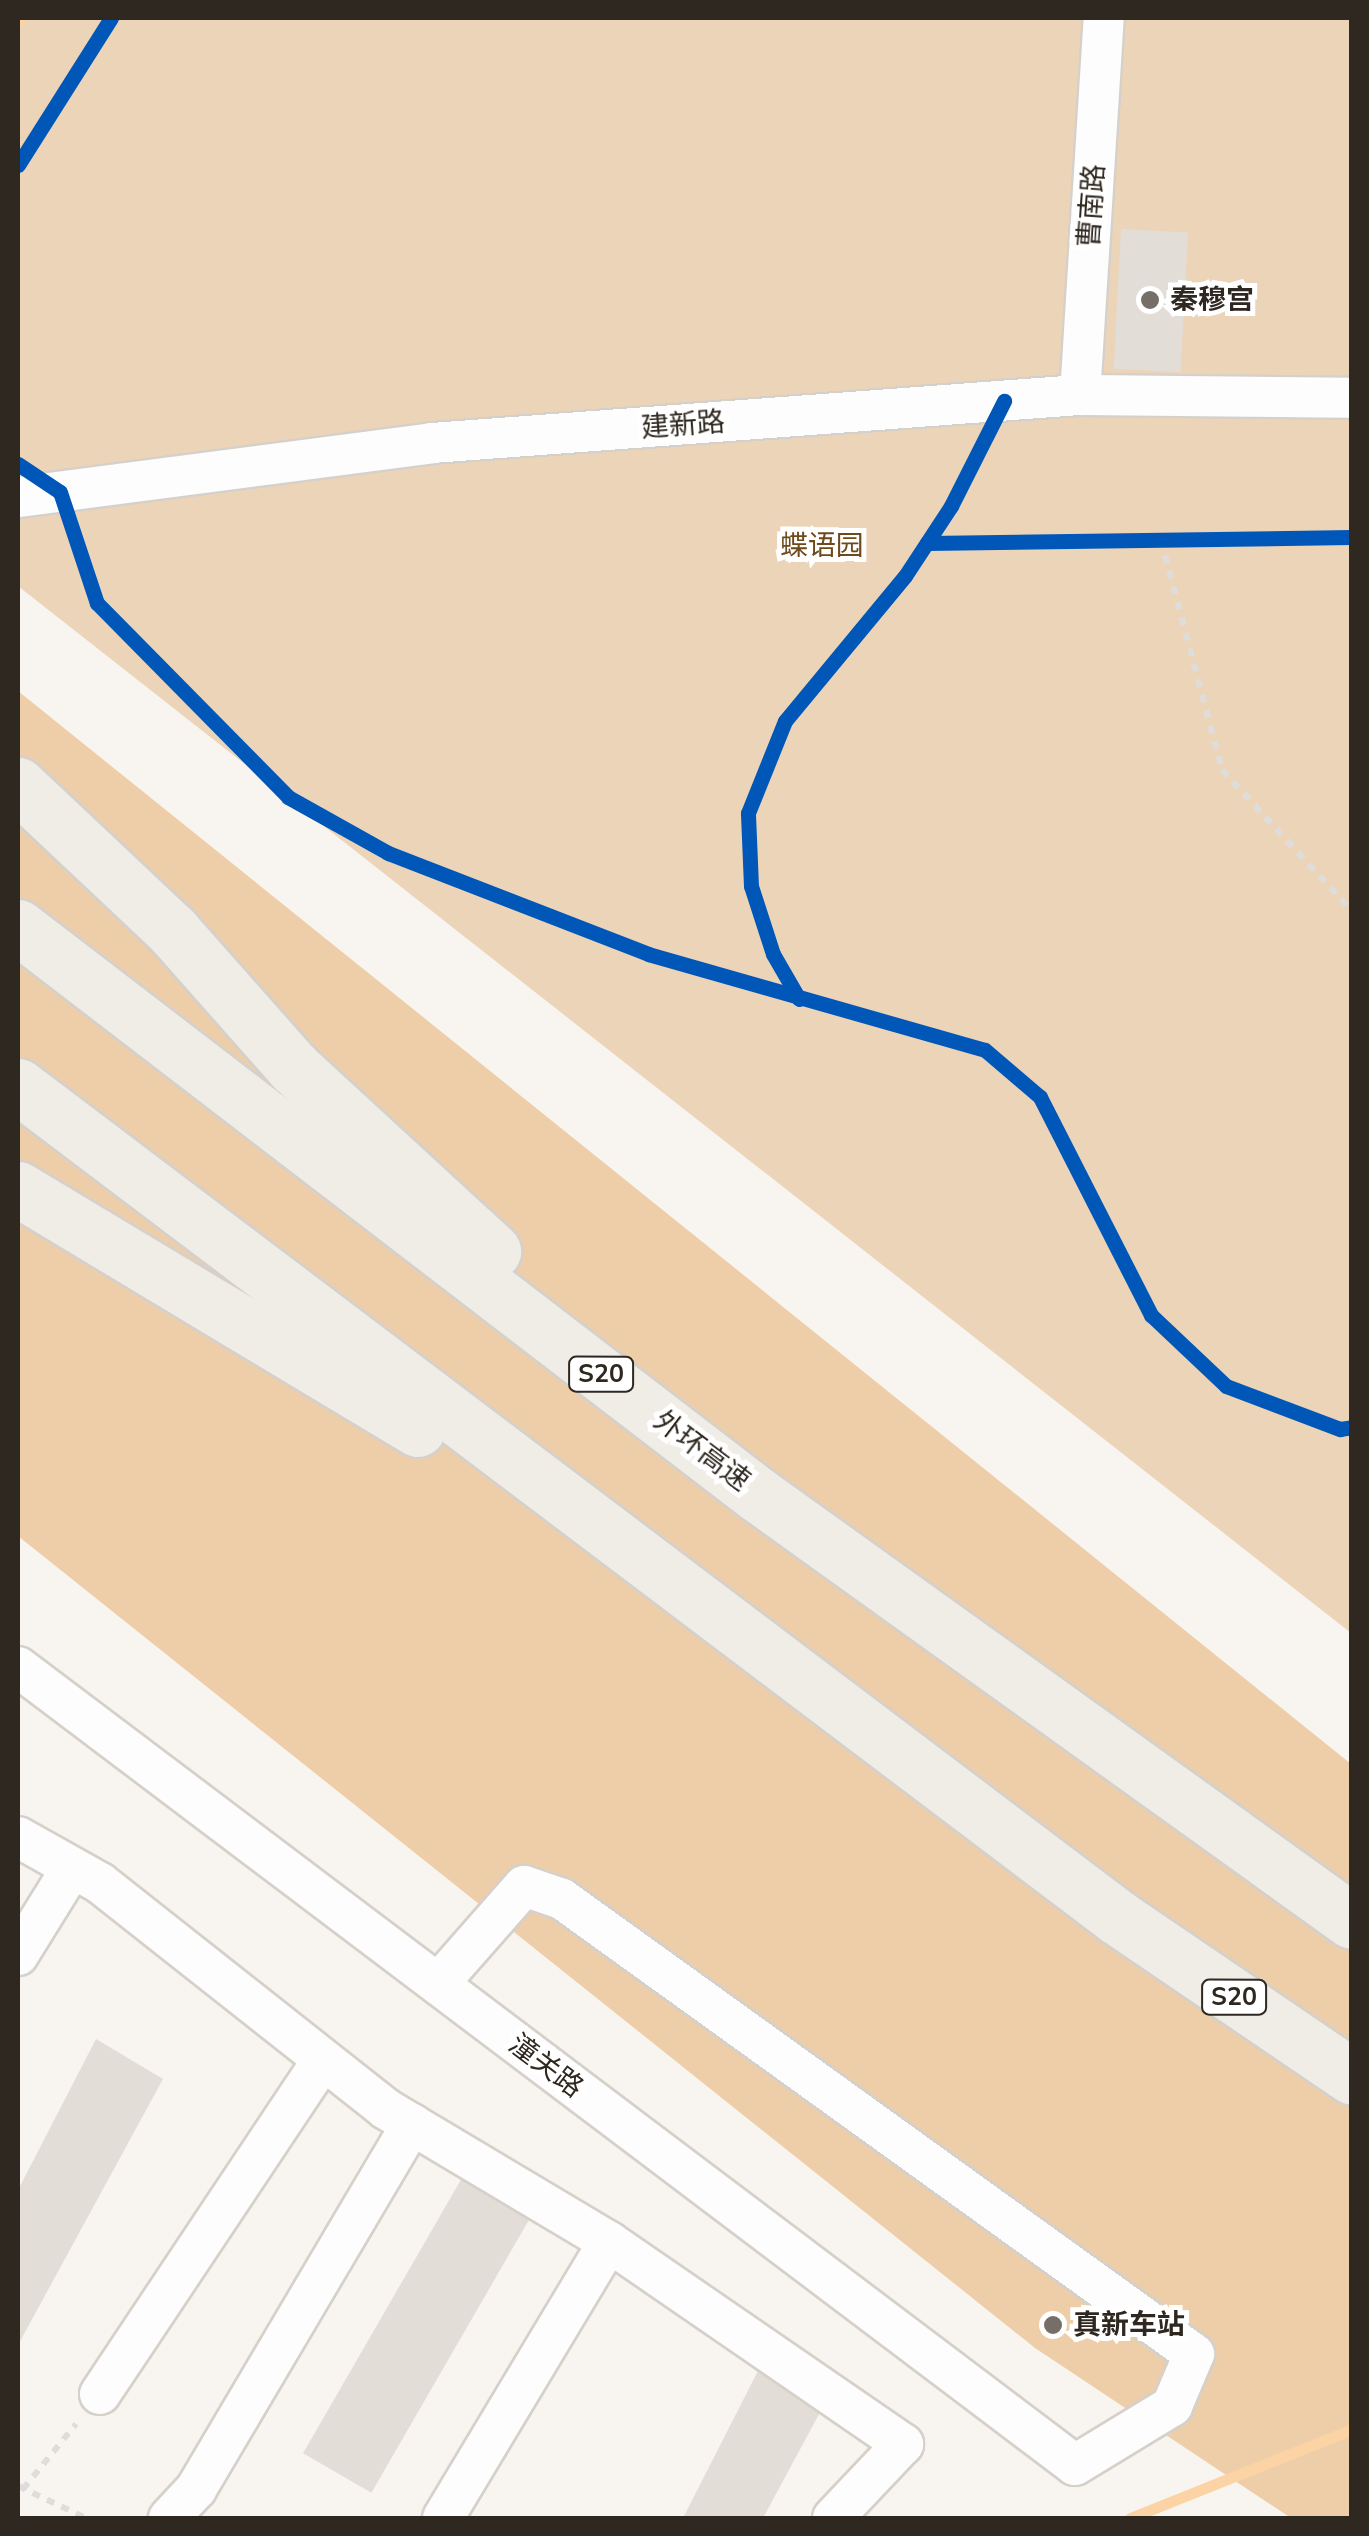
<!DOCTYPE html>
<html>
<head>
<meta charset="utf-8">
<style>
	body { margin:0 }
	#map { position:relative; width:1369px; height:2536px; overflow:hidden; background:#f8f4ef; font-family:"Nunito Sans","Noto Sans SC",sans-serif }
	div>[style] { position:absolute }
	.green>* { inset:0; background:#ecd4b9 }
	.forest>* { inset:0; background:#eecea9 }
	.stream>* { height:11px; margin:-5.5px; padding:0 5.5px; transform-origin:5.5px; border-radius:5.5px; background:#fbd3a5 }
	.building>* { inset:0; background:#e2ddd7; transform-origin:0 0 }
	.path>* { height:6px; margin-top:-3px; transform-origin:0; background:repeating-linear-gradient(90deg,#dfdddb 0 8px,transparent 0 16px) }
	.roads { filter:drop-shadow(2px 0 #d6d0ca) drop-shadow(-2px 0 #d6d0ca) drop-shadow(0 2px #d6d0ca) drop-shadow(0 -2px #d6d0ca) }
	.minor>* { height:40px; margin:-20px; padding:0 20px; transform-origin:20px; border-radius:20px; background:#fefdfd }
	.highway>* { height:55px; margin:-27.5px; padding:0 27.5px; transform-origin:27.5px; border-radius:27.5px; background:#f0ece6 }
	.cycleway>* { height:15px; margin:-7.5px; padding:0 7.5px; transform-origin:7.5px; border-radius:7.5px; background:#0057b8 }
	.dots>* { width:28px; height:28px; translate:-50% -50%; box-sizing:border-box; border:5px solid #fff; border-radius:50% }
	span { translate:-50% -50%; white-space:nowrap; text-align:center; line-height:1.15; -webkit-text-stroke:10px #fff; paint-order:stroke }
	.shield-label span { padding:2px 8px; background:#fff; border:2px solid; border-radius:8px; -webkit-text-stroke-width:0 }
	.shield-label { font-size:25px; color:#2f2820; font-weight:700 }
	.street-label { font-size:28px; color:#2f2820 }
	.poi-label { font-size:28px; color:#2f2820; font-weight:700 }
	.left { translate:0 -50%; text-align:left }
	.park-label { font-size:28px; color:#6e491a }
	.frame { position:absolute; inset:0; border:20px solid #2f2820; pointer-events:none }
</style>
</head>
<body>
<div id="map">
	<div class="green">
		<i style="clip-path:polygon(18px 18px,1351px 18px,1351px 1633px,18px 586px)"></i>
	</div>
	<div class="forest">
		<i style="clip-path:polygon(18px 691px,1351px 1764px,1351px 2518px,1291px 2518px,1035px 2348px,18px 1536px)"></i>
	</div>
	<div class="stream">
		<i style="left:18px;top:22px;width:5px;rotate:-53deg"></i>
		<i style="left:1130px;top:2518px;width:239px;rotate:-21.8deg"></i>
	</div>
	<div class="building">
		<i style="left:1121px;top:229px;width:67px;height:140px;rotate:3deg"></i>
		<i style="clip-path:polygon(96px 2039px,163px 2079px,18px 2345px,18px 2190px)"></i>
		<i style="left:466px;top:2171px;width:79px;height:326px;rotate:30deg"></i>
		<i style="clip-path:polygon(760px 2367px,824px 2405px,763px 2518px,683px 2518px)"></i>
	</div>
	<div class="path">
		<i style="left:1161px;top:540px;width:238px;rotate:75.1deg"></i>
		<i style="left:1222px;top:770px;width:192px;rotate:47.3deg"></i>
		<i style="left:18px;top:2486px;width:75px;rotate:25.2deg"></i>
		<i style="left:23px;top:2489px;width:84px;rotate:-50.8deg"></i>
	</div>
	<div class="roads">
		<div class="minor">
			<i style="left:1080px;top:395px;width:378px;rotate:-86.4deg"></i>
			<i style="left:18px;top:497px;width:418px;rotate:-7.4deg"></i>
			<i style="left:432px;top:443px;width:650px;rotate:-4.24deg"></i>
			<i style="left:1080px;top:395px;width:272px;rotate:0.6deg"></i>
			<i style="left:18px;top:1667px;width:1324px;rotate:37.05deg"></i>
			<i style="left:1075px;top:2465px;width:114px;rotate:-31.3deg"></i>
			<i style="left:1172px;top:2406px;width:56px;rotate:-67.1deg"></i>
			<i style="left:1194px;top:2354px;width:779px;rotate:-144.25deg"></i>
			<i style="left:562px;top:1899px;width:40px;rotate:-161.1deg"></i>
			<i style="left:524px;top:1886px;width:130px;rotate:131.3deg"></i>
			<i style="left:18px;top:1837px;width:94px;rotate:29.3deg"></i>
			<i style="left:100px;top:1883px;width:365px;rotate:38.3deg"></i>
			<i style="left:386px;top:2109px;width:260px;rotate:30.8deg"></i>
			<i style="left:609px;top:2242px;width:357px;rotate:34.5deg"></i>
			<i style="left:903px;top:2444px;width:102px;rotate:133.4deg"></i>
			<i style="left:18px;top:1955px;width:102px;rotate:-58.2deg"></i>
			<i style="left:100px;top:2394px;width:402px;rotate:-56.3deg"></i>
			<i style="left:169px;top:2518px;width:40px;rotate:-47deg"></i>
			<i style="left:196px;top:2489px;width:424px;rotate:-59.4deg"></i>
			<i style="left:443px;top:2518px;width:322px;rotate:-59deg"></i>
		</div>
		<div class="highway">
			<i style="left:18px;top:785px;width:212px;rotate:43.3deg"></i>
			<i style="left:172px;top:930px;width:183px;rotate:48.5deg"></i>
			<i style="left:293px;top:1067px;width:272px;rotate:42.6deg"></i>
			<i style="left:18px;top:927px;width:931px;rotate:37.5deg"></i>
			<i style="left:757px;top:1494px;width:732px;rotate:35.67deg"></i>
			<i style="left:18px;top:1086px;width:1378px;rotate:37.09deg"></i>
			<i style="left:1117px;top:1917px;width:284px;rotate:34.2deg"></i>
			<i style="left:18px;top:1189px;width:466px;rotate:31deg"></i>
		</div>
	</div>
	<div class="cycleway">
		<i style="left:18px;top:165px;width:174px;rotate:-57.7deg"></i>
		<i style="left:18px;top:464px;width:50px;rotate:33.7deg"></i>
		<i style="left:60px;top:492px;width:117px;rotate:71.6deg"></i>
		<i style="left:97px;top:603px;width:272px;rotate:45.4deg"></i>
		<i style="left:288px;top:797px;width:115px;rotate:29.2deg"></i>
		<i style="left:388px;top:853px;width:279px;rotate:21.2deg"></i>
		<i style="left:648px;top:954px;width:350px;rotate:15.9deg"></i>
		<i style="left:985px;top:1050px;width:72px;rotate:40.5deg"></i>
		<i style="left:1040px;top:1097px;width:245px;rotate:63deg"></i>
		<i style="left:1151px;top:1315px;width:103px;rotate:43.4deg"></i>
		<i style="left:1226px;top:1386px;width:122px;rotate:20.7deg"></i>
		<i style="left:1340px;top:1429px;width:12px;rotate:-9deg"></i>
		<i style="left:927px;top:543px;width:425px;rotate:-0.8deg"></i>
		<i style="left:799px;top:999px;width:52px;rotate:-120deg"></i>
		<i style="left:773px;top:954px;width:71px;rotate:-107.9deg"></i>
		<i style="left:751px;top:886px;width:73px;rotate:-92.4deg"></i>
		<i style="left:748px;top:813px;width:99px;rotate:-68.1deg"></i>
		<i style="left:785px;top:721px;width:188px;rotate:-50.4deg"></i>
		<i style="left:905px;top:576px;width:84px;rotate:-56.7deg"></i>
		<i style="left:951px;top:506px;width:118px;rotate:-63.2deg"></i>
	</div>
	<div class="dots">
		<i style="left:1150px;top:300px;background:#756f68"></i>
		<i style="left:1053px;top:2325px;background:#756f68"></i>
	</div>
	<div class="shield-label">
		<span style="left:601px;top:1374px">S20</span>
		<span style="left:1234px;top:1997px">S20</span>
	</div>
	<div class="street-label">
		<span style="left:1092px;top:206px;rotate:-86deg">曹南路</span>
		<span style="left:683px;top:425px;rotate:-4deg">建新路</span>
		<span style="left:702px;top:1451px;rotate:37deg">外环高速</span>
		<span style="left:546px;top:2066px;rotate:37deg">潼关路</span>
	</div>
	<div class="poi-label">
		<span class="left" style="left:1170px;top:300px">秦穆宫</span>
		<span class="left" style="left:1073px;top:2325px">真新车站</span>
	</div>
	<div class="park-label">
		<span style="left:822px;top:546px">蝶语园</span>
	</div>
	<div class="frame"></div>
</div>
</body>
</html>
